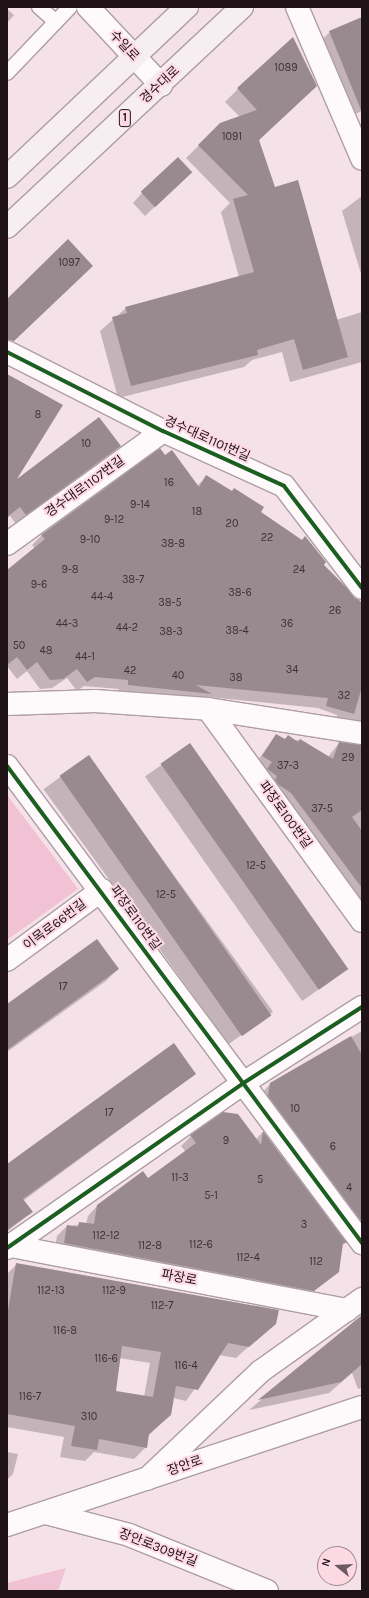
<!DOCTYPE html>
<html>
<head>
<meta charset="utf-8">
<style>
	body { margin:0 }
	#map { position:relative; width:369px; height:1598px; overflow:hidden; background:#f5e1e8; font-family:Karla,"Noto Sans KR",sans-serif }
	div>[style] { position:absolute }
	.green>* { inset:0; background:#f1c2d3 }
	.shadow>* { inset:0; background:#0003; transform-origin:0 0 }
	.building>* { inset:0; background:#998a8f; transform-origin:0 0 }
	.roads { filter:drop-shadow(1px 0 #ae9ea4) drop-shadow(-1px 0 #ae9ea4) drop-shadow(0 1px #ae9ea4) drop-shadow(0 -1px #ae9ea4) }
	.service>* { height:14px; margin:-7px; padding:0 7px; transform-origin:7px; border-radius:7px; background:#fefafc }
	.minor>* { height:22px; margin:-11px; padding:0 11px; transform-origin:11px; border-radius:11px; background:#fefafc }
	.tertiary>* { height:22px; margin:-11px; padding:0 11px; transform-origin:11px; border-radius:11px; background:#fefafc }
	.secondary>* { height:22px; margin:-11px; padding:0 11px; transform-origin:11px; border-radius:11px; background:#fefafc }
	.primary>* { height:22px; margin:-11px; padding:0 11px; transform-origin:11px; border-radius:11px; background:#f6eef0 }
	.cycleway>* { height:4px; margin:-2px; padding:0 2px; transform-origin:2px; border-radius:2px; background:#1b5e20 }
	span { translate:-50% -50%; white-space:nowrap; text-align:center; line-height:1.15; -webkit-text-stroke:4px #fdd9e4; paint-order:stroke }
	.number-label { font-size:11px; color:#3e3136 }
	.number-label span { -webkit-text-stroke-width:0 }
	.shield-label span { padding:1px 3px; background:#fdd9e4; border:1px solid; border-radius:3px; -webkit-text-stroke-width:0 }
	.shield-label { font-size:12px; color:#201318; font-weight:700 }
	.street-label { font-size:13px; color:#201318 }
	.frame { position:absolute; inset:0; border:8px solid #201318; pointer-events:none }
	.north { position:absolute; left:317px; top:1546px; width:40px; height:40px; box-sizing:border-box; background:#fdd9e4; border:1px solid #a58a92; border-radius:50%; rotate:288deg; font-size:11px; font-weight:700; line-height:16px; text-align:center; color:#201318 }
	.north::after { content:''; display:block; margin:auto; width:14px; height:18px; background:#6b5b61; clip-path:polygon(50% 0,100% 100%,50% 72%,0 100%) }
</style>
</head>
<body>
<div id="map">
	<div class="green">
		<i style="clip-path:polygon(7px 795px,78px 889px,7px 940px)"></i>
		<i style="clip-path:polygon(66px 1568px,58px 1591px,7px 1591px,7px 1583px)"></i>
	</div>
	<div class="shadow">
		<i style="clip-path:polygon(7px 9px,14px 15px,7px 23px)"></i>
		<i style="clip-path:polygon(362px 18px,362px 111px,351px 116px,320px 41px,330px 32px)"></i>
		<i style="clip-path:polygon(316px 86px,258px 141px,274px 188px,336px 320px,362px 312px,362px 362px,290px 382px,282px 352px,252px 360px,244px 367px,118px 398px,100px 331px,126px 308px,239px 277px,221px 212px,230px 203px,186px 158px,221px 124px,240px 117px,225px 102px,238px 89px)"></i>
		<i style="clip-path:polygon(181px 182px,145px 216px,133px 203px,142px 193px)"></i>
		<i style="clip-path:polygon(362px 196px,362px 277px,342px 211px)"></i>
		<i style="clip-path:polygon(7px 376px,13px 483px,120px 446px,16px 524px,10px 516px,7px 518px)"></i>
		<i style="clip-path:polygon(165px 456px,197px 486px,206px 477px,302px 541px,305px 538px,325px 562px,323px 565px,362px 605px,362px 723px,334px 727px,337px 715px,318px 708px,208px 697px,201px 704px,118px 694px,119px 689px,84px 686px,77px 691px,67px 678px,52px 688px,40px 689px,27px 671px,17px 679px,7px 666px,7px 571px,36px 550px,32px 545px,42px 535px)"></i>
		<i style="clip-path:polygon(276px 735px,285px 740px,300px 740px,328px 757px,339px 743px,362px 746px,362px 913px,253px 767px)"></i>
		<i style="left:190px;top:745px;width:274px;height:55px;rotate:55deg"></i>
		<i style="left:88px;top:757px;width:315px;height:55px;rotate:54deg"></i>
		<i style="clip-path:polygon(118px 969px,106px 981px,7px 1052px,7px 1005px)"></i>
		<i style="clip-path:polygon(362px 1031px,362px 1245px,261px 1094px,271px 1083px)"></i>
		<i style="clip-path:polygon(195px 1074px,23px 1201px,31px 1212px,7px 1232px,7px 1174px)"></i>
		<i style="clip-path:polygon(263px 1132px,345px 1243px,341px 1247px,338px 1271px,303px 1300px,54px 1253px,57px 1236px,67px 1226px,86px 1224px,88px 1216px,98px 1205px,148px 1180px,186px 1152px,181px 1146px,191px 1136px,255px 1140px)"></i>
		<i style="clip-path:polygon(evenodd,17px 1264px,275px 1323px,236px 1358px,219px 1355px,186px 1401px,173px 1398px,170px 1415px,148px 1436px,146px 1447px,134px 1459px,94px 1452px,85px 1461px,60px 1457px,64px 1437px,7px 1427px,7px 1274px,17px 1264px,119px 1358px,150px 1363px,144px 1397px,115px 1392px,119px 1358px)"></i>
		<i style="clip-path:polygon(362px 1316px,362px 1388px,358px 1389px,352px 1373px,329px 1393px,249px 1410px)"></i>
		<i style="clip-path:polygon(7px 1452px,18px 1454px,13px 1474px,7px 1480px)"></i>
	</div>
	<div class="building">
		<i style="clip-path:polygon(362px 17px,362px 110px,361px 110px,329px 31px)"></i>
		<i style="clip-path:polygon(293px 37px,317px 86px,259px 140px,275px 187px,298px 180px,348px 357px,303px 370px,294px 339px,257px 350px,258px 355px,131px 386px,112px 317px,127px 313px,125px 307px,254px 272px,233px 199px,248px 195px,198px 145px,220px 123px,257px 110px,237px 88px)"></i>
		<i style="left:178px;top:157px;width:21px;height:51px;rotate:47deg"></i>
		<i style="clip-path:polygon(68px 239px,93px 266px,14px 341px,7px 340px,7px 299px)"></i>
		<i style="clip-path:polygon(7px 374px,63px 405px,17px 479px,99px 417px,121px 446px,26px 515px,20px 507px,7px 517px)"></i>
		<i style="clip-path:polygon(160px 448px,165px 455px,172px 450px,199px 487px,206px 475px,232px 491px,234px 488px,264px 507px,261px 512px,302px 540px,305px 536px,326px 562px,324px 565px,362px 603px,362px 687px,354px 714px,326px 706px,328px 698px,196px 685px,212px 694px,128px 685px,128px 680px,95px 677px,87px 682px,77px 669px,63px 679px,50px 680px,37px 662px,27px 670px,17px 657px,7px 665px,7px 570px,45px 539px,41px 535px)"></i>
		<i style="clip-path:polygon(276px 734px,285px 739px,288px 735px,298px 742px,300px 739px,333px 759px,339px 742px,362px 745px,362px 810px,352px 817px,362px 831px,362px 888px,291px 793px,279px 785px,275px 780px,277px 776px,267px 769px,272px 762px,262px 756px)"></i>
		<i style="left:190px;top:743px;width:276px;height:36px;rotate:55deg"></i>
		<i style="left:89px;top:755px;width:318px;height:36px;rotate:55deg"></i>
		<i style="clip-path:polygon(97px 939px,119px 969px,7px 1050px,7px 1004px)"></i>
		<i style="clip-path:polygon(351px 1036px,362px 1055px,362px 1222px,268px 1096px,270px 1083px)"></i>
		<i style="clip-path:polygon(174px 1043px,196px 1074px,23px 1199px,33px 1212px,7px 1230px,7px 1164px)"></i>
		<i style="clip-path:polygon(223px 1112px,238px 1114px,261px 1145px,263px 1131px,347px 1243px,343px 1243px,339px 1272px,314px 1291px,64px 1243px,67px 1225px,78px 1227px,79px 1222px,94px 1224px,97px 1205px,143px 1171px,148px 1178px,196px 1143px,190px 1135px)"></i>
		<i style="clip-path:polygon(evenodd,16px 1263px,279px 1310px,276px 1324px,249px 1347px,228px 1343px,198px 1390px,176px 1386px,171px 1415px,149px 1434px,147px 1448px,99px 1439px,97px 1450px,71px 1446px,75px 1426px,7px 1414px,7px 1316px,16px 1263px,122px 1346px,161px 1352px,153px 1397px,116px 1391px,122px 1346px)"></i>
		<i style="clip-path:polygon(362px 1315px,362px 1364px,341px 1382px,258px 1400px)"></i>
	</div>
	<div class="roads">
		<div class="service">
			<i style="left:39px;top:7px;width:21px;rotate:41deg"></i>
			<i style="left:7px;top:73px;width:91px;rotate:-46.3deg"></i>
		</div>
		<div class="minor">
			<i style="left:297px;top:7px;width:165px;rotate:66.8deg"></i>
			<i style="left:7px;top:352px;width:175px;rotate:26.9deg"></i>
			<i style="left:163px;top:431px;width:133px;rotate:24.4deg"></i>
			<i style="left:284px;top:486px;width:128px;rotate:52.6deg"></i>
			<i style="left:7px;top:544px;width:193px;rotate:-35.9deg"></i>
			<i style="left:7px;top:704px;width:88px;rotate:-2deg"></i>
			<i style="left:95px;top:701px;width:113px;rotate:4deg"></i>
			<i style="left:208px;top:709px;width:156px;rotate:8.9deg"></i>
			<i style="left:208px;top:709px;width:262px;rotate:54deg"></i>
			<i style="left:7px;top:766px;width:595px;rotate:53.34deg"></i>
			<i style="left:7px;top:960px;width:118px;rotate:-36.4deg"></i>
			<i style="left:11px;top:1246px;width:342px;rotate:10.8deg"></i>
			<i style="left:7px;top:1248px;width:287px;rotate:-34.9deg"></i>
			<i style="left:242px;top:1084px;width:143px;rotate:-32.7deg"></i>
			<i style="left:46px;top:1513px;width:86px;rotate:14.8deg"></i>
			<i style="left:129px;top:1535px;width:149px;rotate:22.1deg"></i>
		</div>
		<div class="tertiary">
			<i style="left:88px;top:7px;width:107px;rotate:46.9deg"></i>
			<i style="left:147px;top:1479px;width:157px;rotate:-43.5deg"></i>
			<i style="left:261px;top:1371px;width:124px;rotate:-35.5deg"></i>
		</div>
		<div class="secondary">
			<i style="left:7px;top:1525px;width:374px;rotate:-18.4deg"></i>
		</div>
		<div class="primary">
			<i style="left:7px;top:177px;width:248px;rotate:-43.4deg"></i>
			<i style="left:7px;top:227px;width:322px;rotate:-43.1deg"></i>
		</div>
	</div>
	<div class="cycleway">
		<i style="left:7px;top:352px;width:175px;rotate:26.9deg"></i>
		<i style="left:163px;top:431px;width:133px;rotate:24.4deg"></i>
		<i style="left:284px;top:486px;width:128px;rotate:52.6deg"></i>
		<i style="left:7px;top:766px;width:595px;rotate:53.34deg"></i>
		<i style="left:7px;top:1248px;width:287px;rotate:-34.9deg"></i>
		<i style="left:242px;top:1084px;width:143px;rotate:-32.7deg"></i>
	</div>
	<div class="number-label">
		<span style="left:286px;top:68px">1089</span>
		<span style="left:232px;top:137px">1091</span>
		<span style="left:69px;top:263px">1097</span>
		<span style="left:38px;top:415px">8</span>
		<span style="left:86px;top:444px">10</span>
		<span style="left:169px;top:483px">16</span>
		<span style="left:140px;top:505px">9-14</span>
		<span style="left:197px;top:512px">18</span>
		<span style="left:114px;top:520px">9-12</span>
		<span style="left:232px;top:524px">20</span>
		<span style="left:267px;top:538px">22</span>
		<span style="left:90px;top:540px">9-10</span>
		<span style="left:173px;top:544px">38-8</span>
		<span style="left:70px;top:570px">9-8</span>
		<span style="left:299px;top:570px">24</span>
		<span style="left:133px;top:580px">38-7</span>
		<span style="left:39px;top:585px">9-6</span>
		<span style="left:240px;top:593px">38-6</span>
		<span style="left:102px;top:597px">44-4</span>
		<span style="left:170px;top:603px">38-5</span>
		<span style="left:335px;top:611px">26</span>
		<span style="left:67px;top:624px">44-3</span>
		<span style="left:287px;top:624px">36</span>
		<span style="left:127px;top:628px">44-2</span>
		<span style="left:237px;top:631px">38-4</span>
		<span style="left:171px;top:632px">38-3</span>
		<span style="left:19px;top:646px">50</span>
		<span style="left:46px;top:651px">48</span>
		<span style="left:85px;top:657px">44-1</span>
		<span style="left:292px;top:670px">34</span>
		<span style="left:130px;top:671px">42</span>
		<span style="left:178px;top:676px">40</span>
		<span style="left:236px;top:678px">38</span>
		<span style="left:344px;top:696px">32</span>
		<span style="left:348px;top:758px">29</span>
		<span style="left:288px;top:766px">37-3</span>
		<span style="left:322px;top:809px">37-5</span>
		<span style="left:256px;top:866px">12-5</span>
		<span style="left:166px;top:895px">12-5</span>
		<span style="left:63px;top:987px">17</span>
		<span style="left:295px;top:1109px">10</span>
		<span style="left:109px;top:1113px">17</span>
		<span style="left:226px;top:1141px">9</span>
		<span style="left:333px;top:1147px">6</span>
		<span style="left:180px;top:1178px">11-3</span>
		<span style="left:260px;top:1180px">5</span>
		<span style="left:349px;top:1188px">4</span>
		<span style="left:211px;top:1196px">5-1</span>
		<span style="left:304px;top:1225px">3</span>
		<span style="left:106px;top:1236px">112-12</span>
		<span style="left:201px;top:1245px">112-6</span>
		<span style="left:150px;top:1246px">112-8</span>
		<span style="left:248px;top:1258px">112-4</span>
		<span style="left:316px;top:1262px">112</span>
		<span style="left:51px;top:1291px">112-13</span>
		<span style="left:114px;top:1291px">112-9</span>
		<span style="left:162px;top:1306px">112-7</span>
		<span style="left:65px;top:1331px">116-8</span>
		<span style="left:106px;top:1359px">116-6</span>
		<span style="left:186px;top:1366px">116-4</span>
		<span style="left:30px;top:1397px">116-7</span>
		<span style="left:89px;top:1417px">310</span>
	</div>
	<div class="shield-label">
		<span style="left:125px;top:118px">1</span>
	</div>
	<div class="street-label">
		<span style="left:124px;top:46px;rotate:47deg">수일로</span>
		<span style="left:160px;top:85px;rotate:-43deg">경수대로</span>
		<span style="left:207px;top:439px;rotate:24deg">경수대로1101번길</span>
		<span style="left:85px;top:487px;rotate:-36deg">경수대로1107번길</span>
		<span style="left:285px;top:815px;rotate:54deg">파장로100번길</span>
		<span style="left:135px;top:918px;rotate:54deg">파장로110번길</span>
		<span style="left:55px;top:925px;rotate:-37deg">이목로66번길</span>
		<span style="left:179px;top:1278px;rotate:11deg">파장로</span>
		<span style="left:185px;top:1466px;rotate:-19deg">장안로</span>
		<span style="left:158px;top:1548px;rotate:21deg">장안로309번길</span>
	</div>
	<div class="frame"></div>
	<div class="north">N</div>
</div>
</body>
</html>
